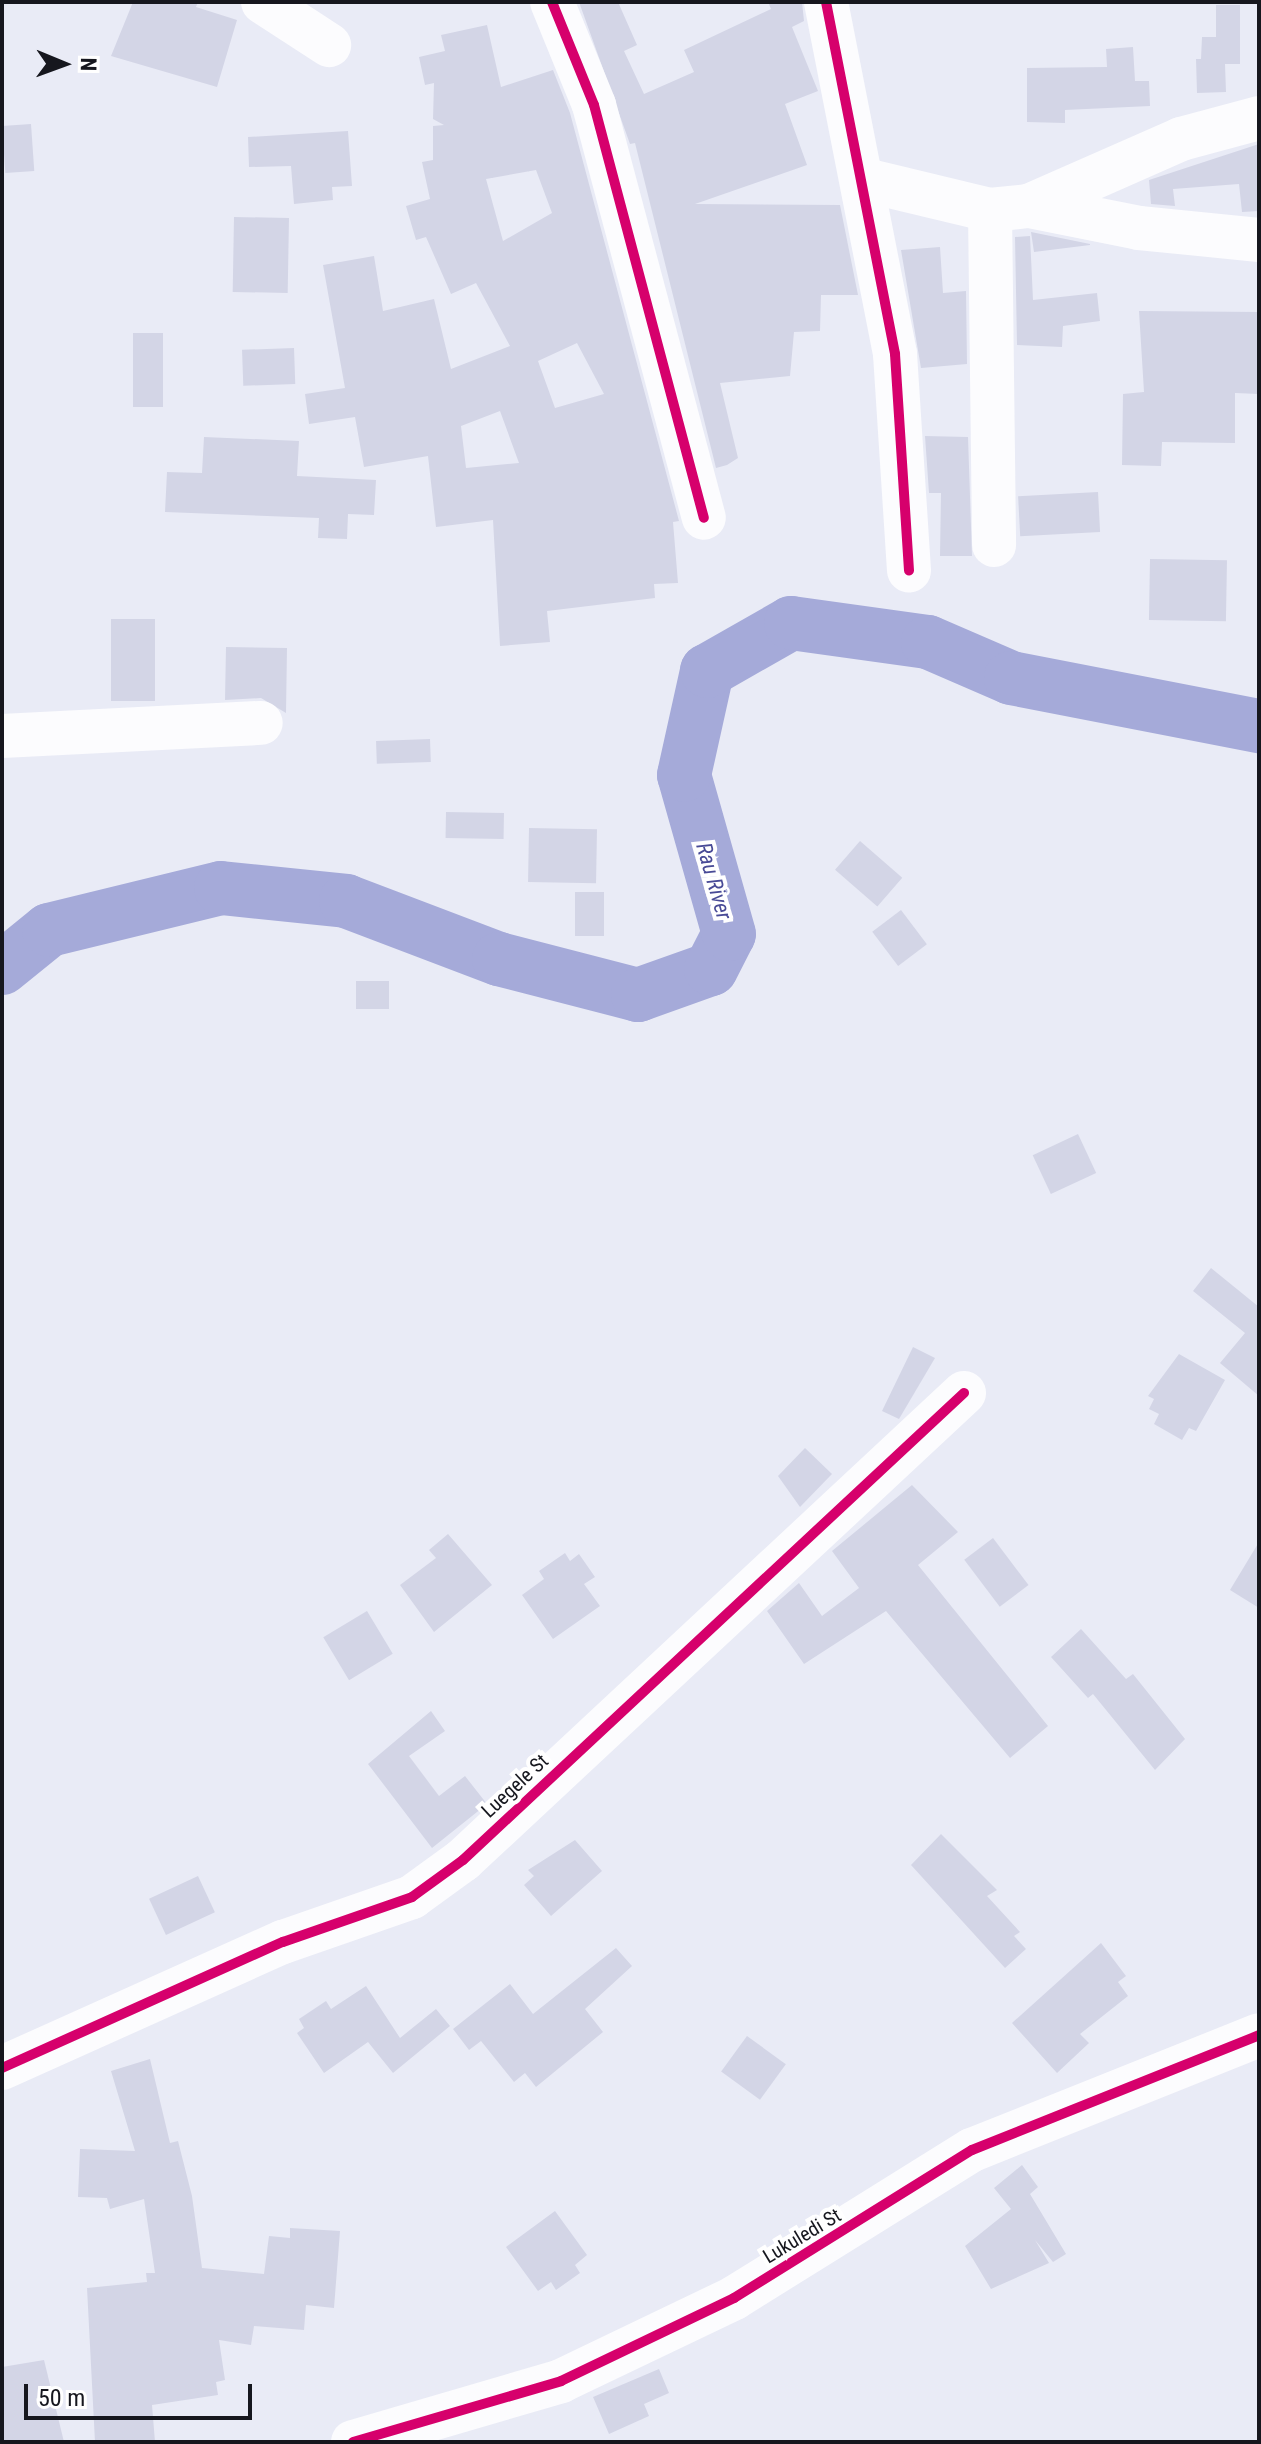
<!DOCTYPE html>
<html>
<head>
<meta charset="utf-8">
<style>
	body { margin:0 }
	#map { position:relative; width:1261px; height:2444px; overflow:hidden; background:#e9ebf6; font-family:"Roboto Condensed",sans-serif }
	div>[style] { position:absolute }
	.river>* { height:54px; margin:-27px; padding:0 27px; transform-origin:27px; border-radius:27px; background:#a5aad9 }
	.building>* { inset:0; background:#d3d5e6; transform-origin:0 0 }
	.minor>* { height:44px; margin:-22px; padding:0 22px; transform-origin:22px; border-radius:22px; background:#fcfcfe }
	.cycleway>* { height:10px; margin:-5px; padding:0 5px; transform-origin:5px; border-radius:5px; background:#d6006c }
	span { translate:-50% -50%; white-space:nowrap; text-align:center; line-height:1.15; -webkit-text-stroke:8px #fff; paint-order:stroke }
	.street-label { font-size:20px; color:#16171e }
	.water-label { font-size:22px; color:#484a96; font-style:italic }
	.frame { position:absolute; inset:0; border:4px solid #16171e; pointer-events:none }
	.north { position:absolute; left:24px; top:24px; width:80px; height:80px; -webkit-text-stroke:6px #fff; paint-order:stroke; rotate:91deg; font-size:22px; font-weight:700; line-height:32px; text-align:center; color:#16171e }
	.north::after { content:''; display:block; margin:auto; width:28px; height:36px; background:#16171e; clip-path:polygon(50% 0,100% 100%,50% 72%,0 100%) }
	.scale { position:absolute; left:24px; top:2384px; width:228px; height:36px; box-sizing:border-box; border:4px solid #16171e; border-top:0; padding-left:10px; font-size:24px; line-height:28px; white-space:nowrap; color:#16171e; -webkit-text-stroke:6px #fff; paint-order:stroke }
</style>
</head>
<body>
<div id="map">
	<div class="river">
		<i style="left:2px;top:968px;width:60px;rotate:-39deg"></i>
		<i style="left:49px;top:930px;width:177px;rotate:-13.7deg"></i>
		<i style="left:221px;top:888px;width:126px;rotate:5.9deg"></i>
		<i style="left:346px;top:901px;width:164px;rotate:20.8deg"></i>
		<i style="left:499px;top:959px;width:144px;rotate:14.5deg"></i>
		<i style="left:638px;top:995px;width:77px;rotate:-19.6deg"></i>
		<i style="left:711px;top:969px;width:39px;rotate:-63deg"></i>
		<i style="left:729px;top:934px;width:165px;rotate:-105.8deg"></i>
		<i style="left:684px;top:775px;width:107px;rotate:-77.5deg"></i>
		<i style="left:707px;top:671px;width:97px;rotate:-29.7deg"></i>
		<i style="left:791px;top:623px;width:138px;rotate:7.9deg"></i>
		<i style="left:928px;top:642px;width:90px;rotate:23.4deg"></i>
		<i style="left:1011px;top:678px;width:253px;rotate:11deg"></i>
	</div>
	<div class="building">
		<i style="clip-path:polygon(133px 2px,198px 2px,196px 7px,237px 20px,217px 87px,111px 56px)"></i>
		<i style="clip-path:polygon(579px 2px,618px 2px,637px 45px,624px 51px,644px 94px,694px 72px,684px 50px,771px 9px,768px 2px,802px 2px,804px 21px,792px 27px,818px 91px,785px 104px,807px 165px,695px 204px,840px 205px,858px 295px,821px 295px,820px 331px,794px 332px,790px 376px,720px 383px,738px 458px,727px 465px,716px 468px,635px 143px,630px 144px)"></i>
		<i style="clip-path:polygon(1216px 5px,1240px 5px,1240px 64px,1225px 64px,1226px 92px,1197px 93px,1196px 59px,1201px 59px,1202px 37px,1216px 37px)"></i>
		<i style="clip-path:polygon(evenodd,487px 25px,501px 87px,553px 70px,570px 113px,679px 521px,673px 522px,678px 583px,654px 584px,655px 598px,547px 611px,550px 642px,500px 646px,493px 520px,436px 527px,428px 456px,364px 467px,355px 417px,309px 424px,305px 394px,345px 388px,323px 265px,374px 256px,383px 311px,434px 299px,451px 369px,510px 346px,476px 283px,451px 294px,426px 237px,416px 240px,406px 206px,430px 199px,422px 162px,433px 160px,433px 126px,444px 125px,433px 119px,434px 83px,425px 85px,419px 57px,445px 51px,441px 35px,487px 25px,536px 170px,552px 213px,503px 241px,486px 179px,536px 170px,487px 25px,577px 343px,604px 394px,555px 408px,538px 361px,577px 343px,487px 25px,500px 411px,519px 463px,466px 468px,461px 426px,500px 411px)"></i>
		<i style="clip-path:polygon(1133px 47px,1135px 81px,1149px 81px,1150px 106px,1065px 110px,1065px 123px,1027px 122px,1027px 68px,1107px 67px,1106px 49px)"></i>
		<i style="left:31px;top:124px;width:47px;height:29px;rotate:86deg"></i>
		<i style="clip-path:polygon(348px 131px,352px 186px,332px 187px,333px 200px,294px 204px,291px 166px,249px 167px,248px 137px)"></i>
		<i style="clip-path:polygon(1259px 144px,1259px 211px,1242px 212px,1239px 184px,1173px 189px,1175px 206px,1151px 204px,1149px 180px)"></i>
		<i style="left:234px;top:217px;width:55px;height:75px;rotate:1deg"></i>
		<i style="clip-path:polygon(1031px 232px,1090px 244px,1090px 245px,1034px 252px)"></i>
		<i style="clip-path:polygon(1030px 236px,1033px 300px,1097px 293px,1100px 321px,1063px 326px,1062px 347px,1017px 345px,1015px 237px)"></i>
		<i style="clip-path:polygon(940px 247px,943px 293px,966px 291px,967px 364px,921px 368px,901px 250px)"></i>
		<i style="clip-path:polygon(1139px 311px,1259px 312px,1259px 394px,1235px 393px,1235px 443px,1162px 442px,1161px 466px,1122px 465px,1123px 394px,1144px 392px)"></i>
		<i style="left:133px;top:333px;width:30px;height:74px"></i>
		<i style="left:294px;top:348px;width:36px;height:52px;rotate:88deg"></i>
		<i style="clip-path:polygon(925px 436px,968px 437px,972px 556px,940px 556px,941px 493px,929px 493px)"></i>
		<i style="clip-path:polygon(204px 437px,299px 441px,297px 476px,376px 480px,374px 515px,348px 514px,347px 539px,318px 538px,319px 518px,165px 512px,167px 472px,202px 473px)"></i>
		<i style="left:1098px;top:492px;width:40px;height:80px;rotate:87deg"></i>
		<i style="left:1150px;top:559px;width:77px;height:61px;rotate:1deg"></i>
		<i style="left:111px;top:619px;width:44px;height:82px"></i>
		<i style="clip-path:polygon(226px 647px,287px 648px,286px 713px,261px 698px,225px 700px)"></i>
		<i style="left:430px;top:739px;width:23px;height:54px;rotate:88deg"></i>
		<i style="left:446px;top:812px;width:58px;height:26px;rotate:1deg"></i>
		<i style="left:529px;top:828px;width:68px;height:54px;rotate:1deg"></i>
		<i style="left:860px;top:841px;width:56px;height:38px;rotate:41deg"></i>
		<i style="left:575px;top:892px;width:29px;height:44px"></i>
		<i style="left:901px;top:910px;width:43px;height:36px;rotate:53deg"></i>
		<i style="left:356px;top:981px;width:33px;height:28px"></i>
		<i style="left:1078px;top:1134px;width:43px;height:50px;rotate:65deg"></i>
		<i style="clip-path:polygon(1211px 1268px,1259px 1307px,1259px 1396px,1220px 1363px,1245px 1333px,1193px 1291px)"></i>
		<i style="clip-path:polygon(913px 1347px,935px 1358px,899px 1419px,882px 1411px)"></i>
		<i style="clip-path:polygon(1179px 1354px,1225px 1380px,1196px 1431px,1189px 1428px,1182px 1440px,1154px 1424px,1159px 1414px,1149px 1409px,1154px 1399px,1148px 1396px)"></i>
		<i style="clip-path:polygon(805px 1448px,832px 1474px,800px 1507px,778px 1476px)"></i>
		<i style="clip-path:polygon(912px 1485px,958px 1532px,918px 1565px,1048px 1726px,1010px 1758px,886px 1611px,804px 1664px,767px 1611px,799px 1583px,822px 1616px,859px 1588px,832px 1551px)"></i>
		<i style="clip-path:polygon(448px 1534px,492px 1585px,434px 1632px,400px 1585px,436px 1558px,429px 1550px)"></i>
		<i style="left:993px;top:1538px;width:59px;height:36px;rotate:53deg"></i>
		<i style="clip-path:polygon(1259px 1542px,1259px 1608px,1230px 1590px)"></i>
		<i style="clip-path:polygon(565px 1553px,570px 1561px,579px 1554px,595px 1577px,584px 1584px,600px 1606px,553px 1639px,522px 1595px,544px 1579px,539px 1571px)"></i>
		<i style="left:367px;top:1611px;width:50px;height:51px;rotate:59deg"></i>
		<i style="clip-path:polygon(1081px 1629px,1126px 1679px,1133px 1674px,1185px 1739px,1155px 1770px,1093px 1694px,1088px 1698px,1051px 1657px)"></i>
		<i style="clip-path:polygon(431px 1711px,445px 1731px,409px 1756px,439px 1796px,465px 1776px,487px 1804px,432px 1848px,368px 1764px)"></i>
		<i style="clip-path:polygon(941px 1834px,997px 1890px,987px 1896px,1020px 1932px,1014px 1936px,1026px 1949px,1005px 1968px,911px 1865px)"></i>
		<i style="clip-path:polygon(575px 1840px,602px 1871px,551px 1916px,524px 1885px,534px 1876px,528px 1870px)"></i>
		<i style="left:198px;top:1876px;width:40px;height:54px;rotate:65deg"></i>
		<i style="clip-path:polygon(1101px 1943px,1126px 1976px,1118px 1982px,1128px 1996px,1080px 2034px,1089px 2043px,1057px 2073px,1012px 2023px)"></i>
		<i style="clip-path:polygon(616px 1948px,632px 1966px,585px 2009px,603px 2032px,536px 2087px,525px 2073px,514px 2082px,481px 2041px,469px 2050px,453px 2029px,510px 1984px,533px 2014px)"></i>
		<i style="clip-path:polygon(366px 1986px,400px 2038px,436px 2009px,450px 2026px,393px 2073px,368px 2042px,324px 2073px,297px 2033px,304px 2028px,299px 2019px,326px 2001px,331px 2009px)"></i>
		<i style="left:747px;top:2036px;width:48px;height:44px;rotate:36deg"></i>
		<i style="clip-path:polygon(150px 2059px,170px 2143px,178px 2141px,192px 2196px,202px 2268px,264px 2274px,269px 2236px,290px 2238px,290px 2228px,340px 2231px,334px 2308px,306px 2305px,304px 2330px,254px 2326px,251px 2345px,219px 2340px,225px 2380px,216px 2382px,218px 2395px,152px 2405px,155px 2442px,95px 2442px,87px 2288px,147px 2282px,146px 2273px,155px 2273px,144px 2199px,110px 2209px,107px 2198px,78px 2197px,80px 2149px,135px 2151px,111px 2071px)"></i>
		<i style="clip-path:polygon(1022px 2165px,1038px 2187px,1030px 2194px,1066px 2254px,1053px 2262px,1035px 2240px,1049px 2263px,991px 2289px,965px 2246px,1011px 2209px,994px 2188px)"></i>
		<i style="clip-path:polygon(555px 2211px,587px 2255px,575px 2265px,580px 2273px,556px 2290px,551px 2282px,538px 2291px,506px 2247px)"></i>
		<i style="clip-path:polygon(44px 2360px,64px 2442px,2px 2442px,2px 2367px)"></i>
		<i style="clip-path:polygon(659px 2369px,669px 2393px,644px 2404px,649px 2416px,609px 2434px,593px 2397px)"></i>
	</div>
	<div class="minor">
		<i style="left:263px;top:2px;width:79px;rotate:33.1deg"></i>
		<i style="left:552px;top:2px;width:111px;rotate:67.8deg"></i>
		<i style="left:594px;top:105px;width:427px;rotate:75.1deg"></i>
		<i style="left:826px;top:2px;width:359px;rotate:78.9deg"></i>
		<i style="left:895px;top:354px;width:217px;rotate:86.3deg"></i>
		<i style="left:865px;top:180px;width:129px;rotate:13.5deg"></i>
		<i style="left:990px;top:210px;width:39px;rotate:-6deg"></i>
		<i style="left:1029px;top:206px;width:166px;rotate:-23.8deg"></i>
		<i style="left:1181px;top:139px;width:81px;rotate:-15.1deg"></i>
		<i style="left:1029px;top:206px;width:112px;rotate:11.3deg"></i>
		<i style="left:1139px;top:228px;width:121px;rotate:5.7deg"></i>
		<i style="left:990px;top:210px;width:335px;rotate:89.3deg"></i>
		<i style="left:2px;top:736px;width:259px;rotate:-2.9deg"></i>
		<i style="left:2px;top:2068px;width:308px;rotate:-24.2deg"></i>
		<i style="left:283px;top:1942px;width:137px;rotate:-19.2deg"></i>
		<i style="left:412px;top:1897px;width:63px;rotate:-36deg"></i>
		<i style="left:463px;top:1860px;width:685px;rotate:-42.99deg"></i>
		<i style="left:353px;top:2442px;width:217px;rotate:-16.3deg"></i>
		<i style="left:561px;top:2381px;width:192px;rotate:-25.6deg"></i>
		<i style="left:734px;top:2298px;width:280px;rotate:-31.9deg"></i>
		<i style="left:972px;top:2150px;width:309px;rotate:-21.8deg"></i>
	</div>
	<div class="cycleway">
		<i style="left:552px;top:2px;width:111px;rotate:67.8deg"></i>
		<i style="left:594px;top:105px;width:427px;rotate:75.1deg"></i>
		<i style="left:826px;top:2px;width:359px;rotate:78.9deg"></i>
		<i style="left:895px;top:354px;width:217px;rotate:86.3deg"></i>
		<i style="left:2px;top:2068px;width:308px;rotate:-24.2deg"></i>
		<i style="left:283px;top:1942px;width:137px;rotate:-19.2deg"></i>
		<i style="left:412px;top:1897px;width:63px;rotate:-36deg"></i>
		<i style="left:463px;top:1860px;width:685px;rotate:-42.99deg"></i>
		<i style="left:353px;top:2442px;width:217px;rotate:-16.3deg"></i>
		<i style="left:561px;top:2381px;width:192px;rotate:-25.6deg"></i>
		<i style="left:734px;top:2298px;width:280px;rotate:-31.9deg"></i>
		<i style="left:972px;top:2150px;width:309px;rotate:-21.8deg"></i>
	</div>
	<div class="street-label">
		<span style="left:515px;top:1786px;rotate:-43deg">Luegele St</span>
		<span style="left:802px;top:2236px;rotate:-31deg">Lukuledi St</span>
	</div>
	<div class="water-label">
		<span style="left:714px;top:881px;rotate:74deg">Rau River</span>
	</div>
	<div class="frame"></div>
	<div class="north">N</div>
	<div class="scale">50 m</div>
</div>
</body>
</html>
